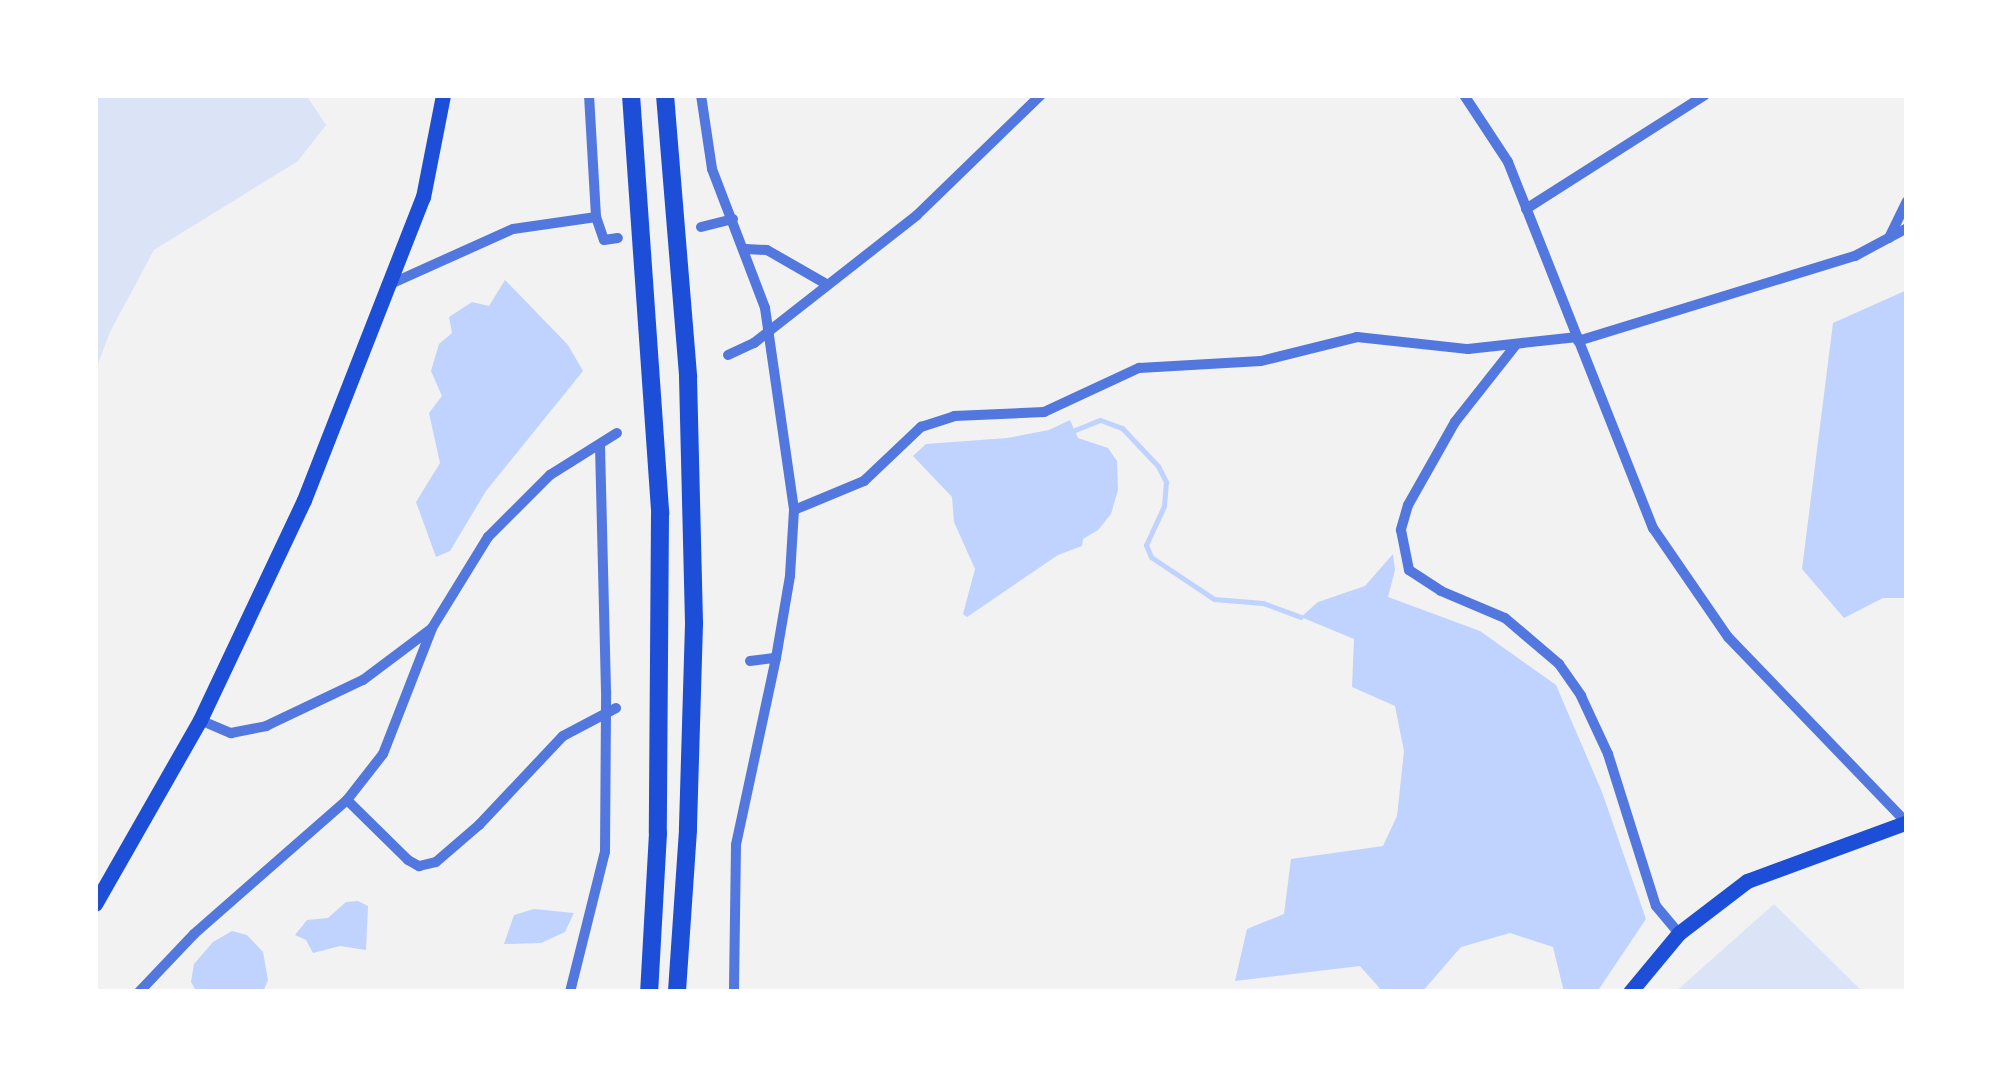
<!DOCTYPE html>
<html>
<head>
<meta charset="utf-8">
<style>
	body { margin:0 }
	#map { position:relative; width:2002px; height:1087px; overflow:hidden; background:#f2f2f2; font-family:Figtree,sans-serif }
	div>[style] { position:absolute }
	.green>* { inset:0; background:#dbe4f7 }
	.water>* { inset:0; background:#bfd3fe }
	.stream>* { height:5px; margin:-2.5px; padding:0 2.5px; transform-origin:2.5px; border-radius:2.5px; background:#bfd3fe }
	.minor>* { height:10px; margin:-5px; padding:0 5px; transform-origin:5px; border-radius:5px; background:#5277de }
	.primary>* { height:15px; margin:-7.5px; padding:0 7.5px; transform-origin:7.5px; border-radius:7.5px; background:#1d4ed8 }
	.trunk>* { height:15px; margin:-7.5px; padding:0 7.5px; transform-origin:7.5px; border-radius:7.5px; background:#1d4ed8 }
	.motorway>* { height:18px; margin:-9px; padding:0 9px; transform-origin:9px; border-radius:9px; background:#1d4ed8 }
	span { translate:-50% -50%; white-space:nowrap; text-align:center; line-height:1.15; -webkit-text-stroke:9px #fff; paint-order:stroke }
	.frame { position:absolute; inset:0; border:98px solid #fff; pointer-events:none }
</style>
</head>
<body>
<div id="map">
	<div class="green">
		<i style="clip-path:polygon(95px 95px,306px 95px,326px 125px,298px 161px,154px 250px,110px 332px,95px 372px)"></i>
		<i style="clip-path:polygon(1774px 904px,1863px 992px,1675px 992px)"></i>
	</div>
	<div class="water">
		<i style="clip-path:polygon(505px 280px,568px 345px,583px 371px,486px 491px,450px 551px,436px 557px,416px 502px,440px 463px,429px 413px,442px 396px,431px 371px,439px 344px,452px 333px,449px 317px,472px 302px,489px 306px)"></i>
		<i style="clip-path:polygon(1907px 290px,1907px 598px,1883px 598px,1844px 618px,1802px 569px,1833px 323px)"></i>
		<i style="clip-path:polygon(1070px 420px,1078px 438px,1108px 448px,1117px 461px,1118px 490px,1111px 514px,1098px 530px,1083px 539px,1082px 546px,1058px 555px,967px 617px,963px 614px,975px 569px,954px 522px,952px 497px,913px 456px,926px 444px,1007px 438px,1049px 430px)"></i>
		<i style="clip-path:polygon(1393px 554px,1395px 570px,1388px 597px,1480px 631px,1556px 685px,1602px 792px,1646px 919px,1597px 992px,1564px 992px,1553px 947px,1510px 933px,1461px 947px,1422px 992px,1383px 992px,1360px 966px,1235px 981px,1247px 929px,1284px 914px,1291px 859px,1383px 846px,1397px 816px,1404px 751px,1395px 706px,1352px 687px,1354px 639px,1301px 617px,1318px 602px,1365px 586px)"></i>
		<i style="clip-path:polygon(358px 901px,368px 906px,366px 950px,340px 946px,313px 953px,306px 940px,295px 935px,307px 920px,328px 918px,346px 902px)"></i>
		<i style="clip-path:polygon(534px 909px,574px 913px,565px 932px,541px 943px,504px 944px,514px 915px)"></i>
		<i style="clip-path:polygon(232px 931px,247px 935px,263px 952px,268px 980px,263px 992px,197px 992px,191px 982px,194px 964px,213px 942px)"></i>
	</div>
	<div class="stream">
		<i style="left:1075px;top:430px;width:27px;rotate:-22deg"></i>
		<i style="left:1100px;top:420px;width:23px;rotate:20deg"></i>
		<i style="left:1122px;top:428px;width:52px;rotate:46.5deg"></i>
		<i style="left:1158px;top:466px;width:18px;rotate:63deg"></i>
		<i style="left:1166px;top:482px;width:24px;rotate:95deg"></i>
		<i style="left:1164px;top:506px;width:43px;rotate:114.8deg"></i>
		<i style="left:1146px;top:545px;width:13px;rotate:67deg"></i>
		<i style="left:1151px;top:557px;width:76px;rotate:33.7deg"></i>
		<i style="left:1214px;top:599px;width:49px;rotate:4.7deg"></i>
		<i style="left:1263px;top:603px;width:40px;rotate:20.2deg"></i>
	</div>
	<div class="minor">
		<i style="left:589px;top:95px;width:122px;rotate:86.7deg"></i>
		<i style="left:596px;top:217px;width:24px;rotate:71deg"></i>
		<i style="left:604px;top:240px;width:14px;rotate:-8deg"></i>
		<i style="left:701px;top:95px;width:75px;rotate:81.5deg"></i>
		<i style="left:712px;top:169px;width:149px;rotate:69.1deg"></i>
		<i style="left:765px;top:308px;width:204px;rotate:81.8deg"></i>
		<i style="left:794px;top:510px;width:66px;rotate:93.5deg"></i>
		<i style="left:790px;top:576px;width:83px;rotate:99.7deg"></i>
		<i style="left:776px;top:658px;width:191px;rotate:102.1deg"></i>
		<i style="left:736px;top:845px;width:147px;rotate:90.8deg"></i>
		<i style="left:1464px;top:95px;width:80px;rotate:56.7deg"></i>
		<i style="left:1508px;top:162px;width:394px;rotate:68.4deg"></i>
		<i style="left:1653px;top:528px;width:132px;rotate:55.5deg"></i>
		<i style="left:1728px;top:637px;width:257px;rotate:46.1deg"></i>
		<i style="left:1526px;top:209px;width:212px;rotate:-32.5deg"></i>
		<i style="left:701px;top:227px;width:33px;rotate:-14deg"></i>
		<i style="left:1889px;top:238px;width:41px;rotate:-64.1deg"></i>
		<i style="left:746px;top:249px;width:21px;rotate:3deg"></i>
		<i style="left:767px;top:250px;width:70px;rotate:29.8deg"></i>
		<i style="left:386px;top:286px;width:139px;rotate:-24.2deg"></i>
		<i style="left:513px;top:229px;width:84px;rotate:-8.2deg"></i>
		<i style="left:1578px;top:341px;width:290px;rotate:-17.1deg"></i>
		<i style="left:1855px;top:256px;width:59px;rotate:-28.3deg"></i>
		<i style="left:1515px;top:346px;width:97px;rotate:128.3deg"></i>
		<i style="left:1455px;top:422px;width:95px;rotate:119.5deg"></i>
		<i style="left:1408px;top:505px;width:26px;rotate:106deg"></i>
		<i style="left:1401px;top:530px;width:41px;rotate:78.7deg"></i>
		<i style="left:1409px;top:570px;width:38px;rotate:33deg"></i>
		<i style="left:1441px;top:591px;width:69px;rotate:22.9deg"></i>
		<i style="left:1505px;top:618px;width:71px;rotate:40.4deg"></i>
		<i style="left:1559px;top:664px;width:39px;rotate:55deg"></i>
		<i style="left:1581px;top:696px;width:64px;rotate:65deg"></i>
		<i style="left:1608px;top:754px;width:159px;rotate:72.5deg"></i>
		<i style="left:1656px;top:906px;width:35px;rotate:50deg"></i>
		<i style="left:728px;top:355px;width:29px;rotate:-25deg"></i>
		<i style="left:754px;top:343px;width:207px;rotate:-38.1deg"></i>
		<i style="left:917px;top:215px;width:173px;rotate:-44.1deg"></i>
		<i style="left:794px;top:510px;width:76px;rotate:-22.5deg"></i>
		<i style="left:864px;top:481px;width:79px;rotate:-43.5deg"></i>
		<i style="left:921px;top:427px;width:35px;rotate:-18deg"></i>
		<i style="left:954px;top:416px;width:90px;rotate:-2.5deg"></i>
		<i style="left:1044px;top:412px;width:105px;rotate:-24.9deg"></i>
		<i style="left:1139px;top:368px;width:122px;rotate:-3.3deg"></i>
		<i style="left:1261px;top:361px;width:99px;rotate:-14deg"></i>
		<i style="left:1357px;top:337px;width:112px;rotate:6.2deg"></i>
		<i style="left:1468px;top:349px;width:110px;rotate:-6.3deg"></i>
		<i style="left:750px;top:661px;width:26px;rotate:-7deg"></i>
		<i style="left:200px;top:720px;width:34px;rotate:23deg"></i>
		<i style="left:231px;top:733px;width:36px;rotate:-11deg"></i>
		<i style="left:266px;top:726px;width:107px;rotate:-25.4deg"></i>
		<i style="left:363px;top:680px;width:85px;rotate:-36.9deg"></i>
		<i style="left:347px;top:800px;width:86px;rotate:44.5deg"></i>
		<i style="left:408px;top:860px;width:13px;rotate:29deg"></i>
		<i style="left:419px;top:866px;width:17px;rotate:-13deg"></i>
		<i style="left:436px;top:862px;width:57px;rotate:-40.7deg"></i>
		<i style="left:479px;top:825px;width:122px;rotate:-46.7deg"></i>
		<i style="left:563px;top:736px;width:60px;rotate:-27.8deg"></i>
		<i style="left:139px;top:992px;width:80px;rotate:-46.5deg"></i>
		<i style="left:194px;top:934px;width:203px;rotate:-41.2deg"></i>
		<i style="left:347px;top:800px;width:58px;rotate:-52deg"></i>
		<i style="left:383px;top:754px;width:135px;rotate:-68.7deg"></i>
		<i style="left:432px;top:628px;width:107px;rotate:-58.4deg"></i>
		<i style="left:488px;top:537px;width:88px;rotate:-45deg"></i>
		<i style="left:550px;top:475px;width:79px;rotate:-32.1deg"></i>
		<i style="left:570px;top:992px;width:144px;rotate:-76deg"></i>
		<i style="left:605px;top:852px;width:161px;rotate:-89.6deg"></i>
		<i style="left:606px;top:691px;width:246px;rotate:-91.4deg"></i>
	</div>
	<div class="primary">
		<i style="left:1630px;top:992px;width:77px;rotate:-50.3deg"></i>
		<i style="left:1679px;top:933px;width:86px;rotate:-37.4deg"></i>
		<i style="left:1747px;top:881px;width:171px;rotate:-20.2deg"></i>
	</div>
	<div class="trunk">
		<i style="left:95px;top:904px;width:212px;rotate:-60.3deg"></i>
		<i style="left:200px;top:720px;width:243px;rotate:-64.7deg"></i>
		<i style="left:304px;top:500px;width:326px;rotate:-68.6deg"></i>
		<i style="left:423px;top:197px;width:104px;rotate:-78.9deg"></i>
	</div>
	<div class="motorway">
		<i style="left:631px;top:95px;width:420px;rotate:86deg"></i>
		<i style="left:660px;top:514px;width:319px;rotate:90.4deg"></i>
		<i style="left:658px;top:833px;width:159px;rotate:93.2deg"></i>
		<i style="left:665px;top:95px;width:283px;rotate:85.3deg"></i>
		<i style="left:688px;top:377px;width:247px;rotate:88.6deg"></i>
		<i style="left:694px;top:624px;width:206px;rotate:91.7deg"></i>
		<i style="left:688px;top:830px;width:162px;rotate:93.9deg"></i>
	</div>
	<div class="frame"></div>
</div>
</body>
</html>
